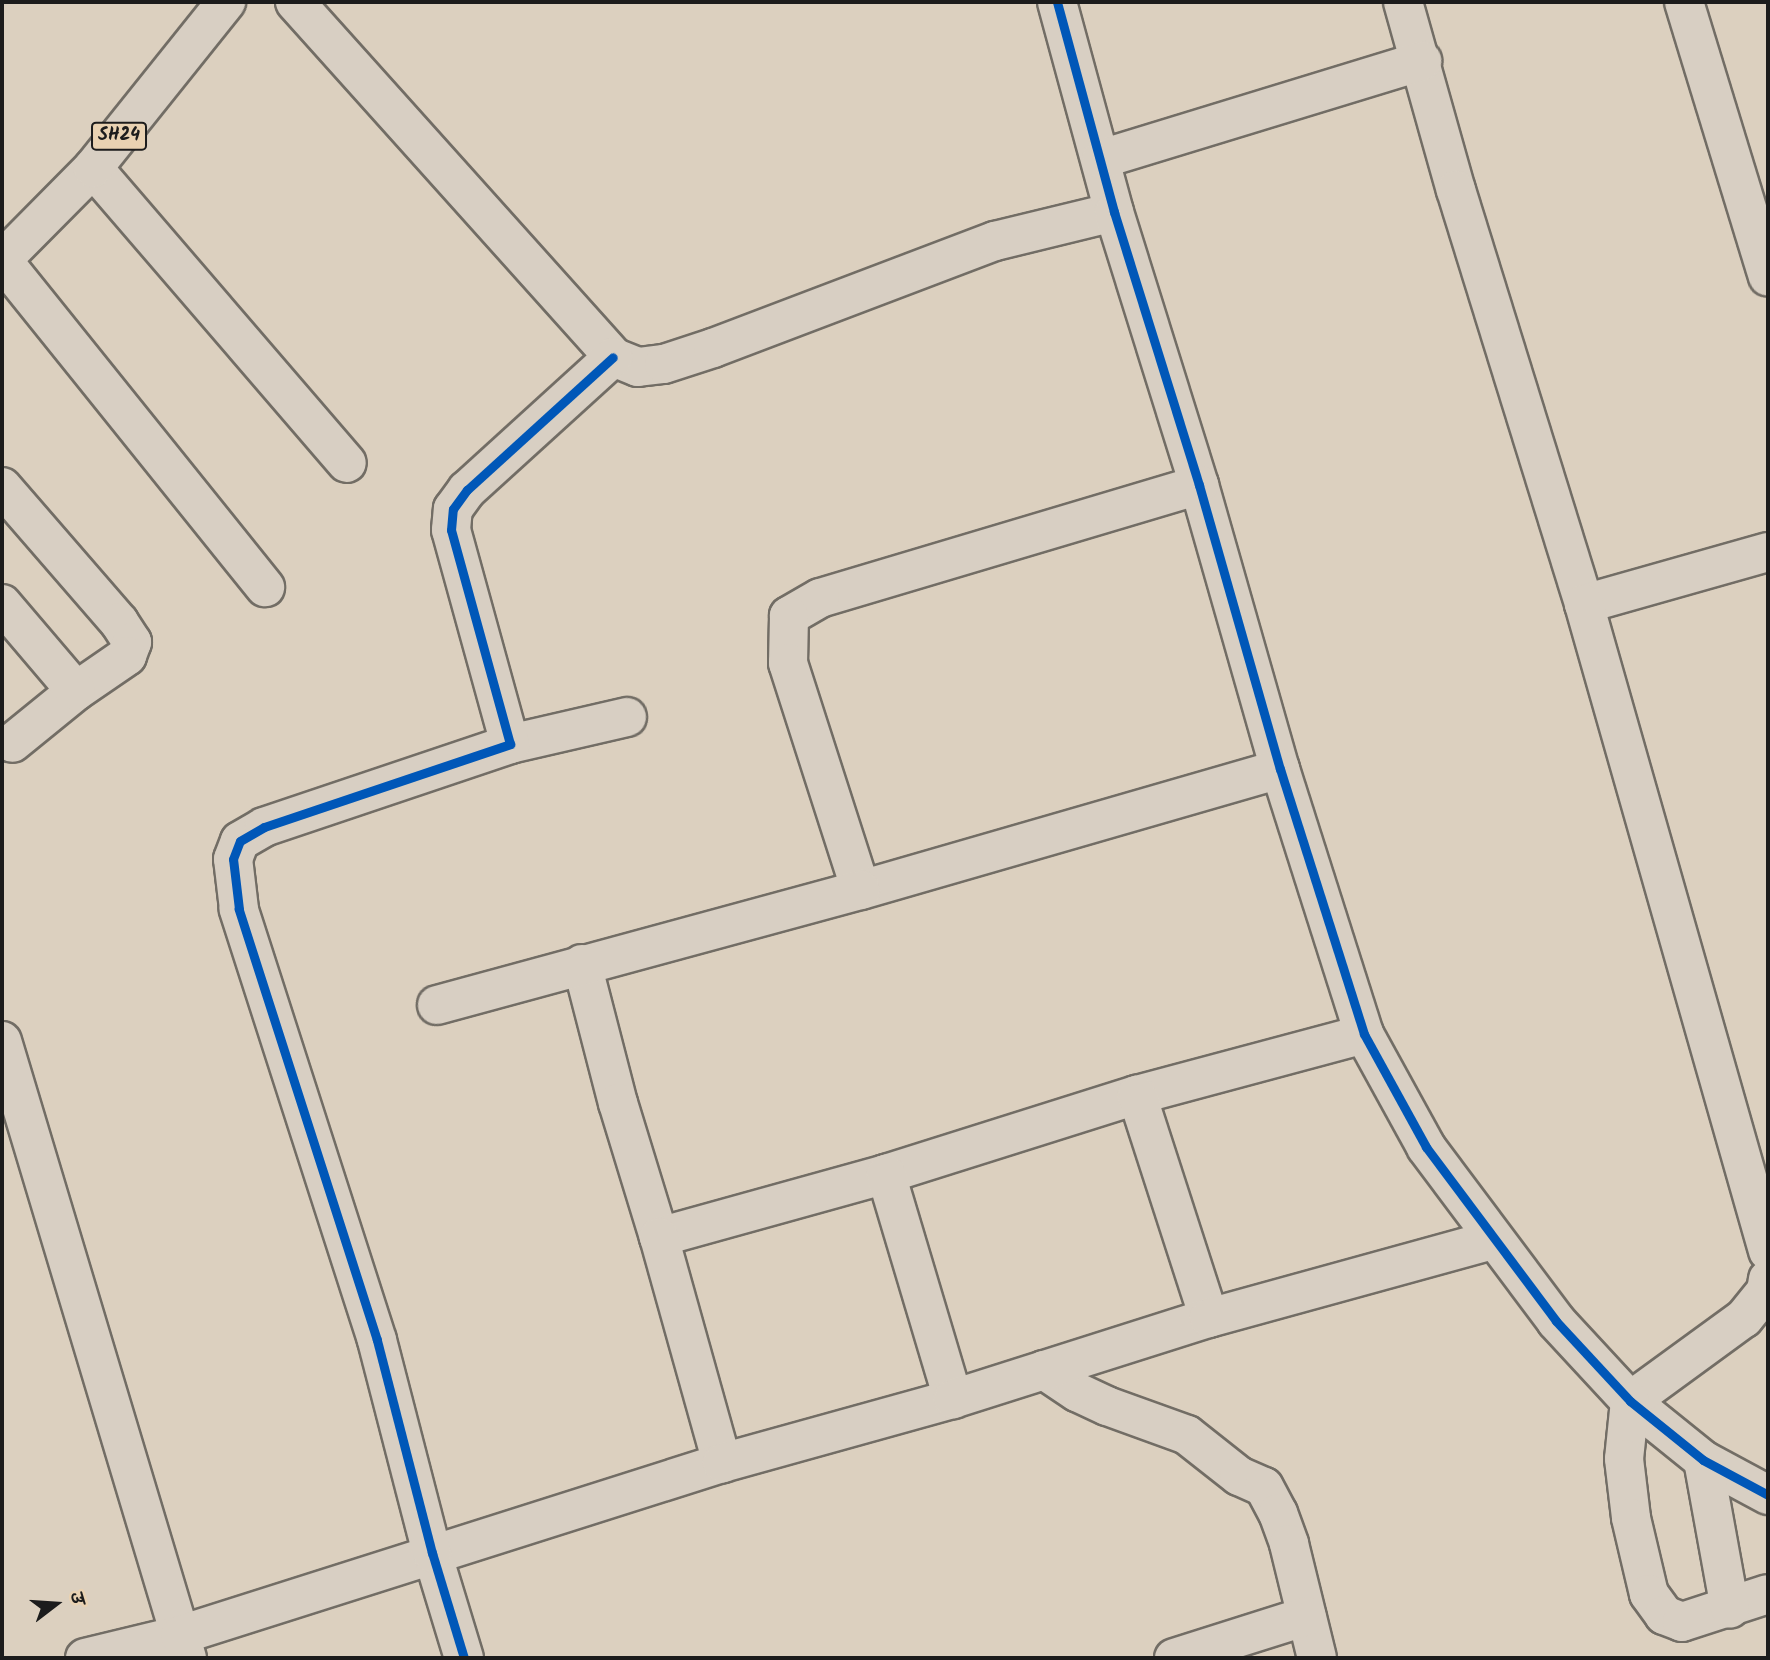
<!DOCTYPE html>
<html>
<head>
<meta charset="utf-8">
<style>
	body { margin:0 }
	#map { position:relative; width:1770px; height:1660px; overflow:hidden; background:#dcd0bf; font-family:Kalam,"Playpen Sans Deva",sans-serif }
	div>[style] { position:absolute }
	.roads { filter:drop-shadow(2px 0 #726d65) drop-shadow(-2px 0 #726d65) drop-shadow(0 2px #726d65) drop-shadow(0 -2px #726d65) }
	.minor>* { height:38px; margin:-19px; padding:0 19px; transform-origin:19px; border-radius:19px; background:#d8cfc3 }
	.major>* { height:38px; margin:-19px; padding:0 19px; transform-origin:19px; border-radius:19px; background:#d8cfc3 }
	.cycleway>* { height:9px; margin:-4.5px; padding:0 4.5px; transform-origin:4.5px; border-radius:4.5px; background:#0057b8 }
	span { translate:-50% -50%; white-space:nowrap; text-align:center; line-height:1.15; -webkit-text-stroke:6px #e9d2b2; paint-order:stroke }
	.shield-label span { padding:2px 5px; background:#e9d2b2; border:2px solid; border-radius:5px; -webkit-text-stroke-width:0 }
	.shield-label { font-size:18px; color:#1c1c1c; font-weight:700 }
	.frame { position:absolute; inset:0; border:4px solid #1c1c1c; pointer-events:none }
	.north { position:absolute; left:21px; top:1569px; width:70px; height:70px; -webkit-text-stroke:5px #e9d2b2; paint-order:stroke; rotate:73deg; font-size:19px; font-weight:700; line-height:28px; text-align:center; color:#1c1c1c }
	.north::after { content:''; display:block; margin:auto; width:24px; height:32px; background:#1c1c1c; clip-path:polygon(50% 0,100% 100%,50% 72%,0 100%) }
</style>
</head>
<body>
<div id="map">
	<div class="roads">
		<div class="minor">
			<i style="left:295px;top:2px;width:477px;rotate:48.1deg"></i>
			<i style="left:613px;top:357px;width:27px;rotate:22deg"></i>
			<i style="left:638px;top:367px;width:26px;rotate:-7deg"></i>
			<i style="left:664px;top:364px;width:52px;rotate:-18.1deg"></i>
			<i style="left:713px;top:348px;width:302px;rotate:-20.8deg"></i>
			<i style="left:995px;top:241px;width:122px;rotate:-13.7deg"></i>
			<i style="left:1057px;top:2px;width:218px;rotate:74.8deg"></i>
			<i style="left:1114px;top:212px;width:286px;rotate:72.7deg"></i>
			<i style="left:1199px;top:485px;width:295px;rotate:74.1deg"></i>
			<i style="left:1280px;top:769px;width:278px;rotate:72.4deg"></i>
			<i style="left:1364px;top:1034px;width:129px;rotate:61.2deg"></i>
			<i style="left:1426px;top:1147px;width:217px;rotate:53.2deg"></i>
			<i style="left:1556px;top:1321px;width:109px;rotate:47.2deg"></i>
			<i style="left:1630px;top:1401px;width:94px;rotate:38.9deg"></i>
			<i style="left:1703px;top:1460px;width:74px;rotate:28.3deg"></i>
			<i style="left:1403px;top:2px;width:195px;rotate:74.3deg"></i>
			<i style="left:1456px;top:190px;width:433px;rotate:72.8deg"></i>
			<i style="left:1584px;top:604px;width:191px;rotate:-15.8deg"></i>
			<i style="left:1684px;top:2px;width:287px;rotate:73deg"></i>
			<i style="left:1101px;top:159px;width:336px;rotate:-17deg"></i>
			<i style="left:93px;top:168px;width:389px;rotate:49.3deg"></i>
			<i style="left:2px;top:260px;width:420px;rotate:51.2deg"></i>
			<i style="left:1199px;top:485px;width:395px;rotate:163.4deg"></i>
			<i style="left:820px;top:598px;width:36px;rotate:150deg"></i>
			<i style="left:789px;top:616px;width:47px;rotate:91.2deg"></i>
			<i style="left:788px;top:663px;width:238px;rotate:72.2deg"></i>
			<i style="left:861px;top:890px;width:436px;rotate:-16.1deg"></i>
			<i style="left:2px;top:487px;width:179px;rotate:49.1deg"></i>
			<i style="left:119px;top:622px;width:24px;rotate:57deg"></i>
			<i style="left:132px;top:642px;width:15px;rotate:110deg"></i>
			<i style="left:127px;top:656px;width:62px;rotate:145.5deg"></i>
			<i style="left:76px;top:691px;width:82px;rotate:140.9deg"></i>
			<i style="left:2px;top:604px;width:114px;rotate:49.6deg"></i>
			<i style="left:1584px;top:604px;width:673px;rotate:74.12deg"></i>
			<i style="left:510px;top:744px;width:120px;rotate:-13deg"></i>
			<i style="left:582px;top:964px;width:144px;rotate:75.5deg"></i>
			<i style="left:618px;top:1103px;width:140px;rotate:73deg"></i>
			<i style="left:659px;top:1237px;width:236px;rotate:-15.5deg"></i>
			<i style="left:886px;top:1174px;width:263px;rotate:-17.5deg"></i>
			<i style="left:1137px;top:1095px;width:235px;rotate:-15deg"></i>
			<i style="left:437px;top:1005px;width:439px;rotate:-15.2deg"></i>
			<i style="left:2px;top:1041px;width:644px;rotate:73.31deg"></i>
			<i style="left:1137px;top:1095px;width:234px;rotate:72.1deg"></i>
			<i style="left:886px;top:1174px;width:235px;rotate:73.4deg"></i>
			<i style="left:659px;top:1237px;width:235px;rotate:74.4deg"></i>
			<i style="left:1768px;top:1279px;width:12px;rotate:99deg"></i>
			<i style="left:1766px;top:1291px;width:35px;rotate:129deg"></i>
			<i style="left:1744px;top:1318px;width:141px;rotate:143.9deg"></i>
			<i style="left:1630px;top:1401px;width:58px;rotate:95.9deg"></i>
			<i style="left:1624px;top:1459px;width:59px;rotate:83.2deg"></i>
			<i style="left:1631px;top:1518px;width:78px;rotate:76.7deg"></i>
			<i style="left:1649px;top:1594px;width:26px;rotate:54deg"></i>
			<i style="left:1664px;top:1615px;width:19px;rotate:21deg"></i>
			<i style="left:1682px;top:1622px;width:90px;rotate:-18deg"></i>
			<i style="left:1044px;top:1370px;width:40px;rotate:34deg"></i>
			<i style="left:1077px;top:1392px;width:33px;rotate:25deg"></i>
			<i style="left:1107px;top:1406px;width:85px;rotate:19.9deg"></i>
			<i style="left:1187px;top:1435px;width:66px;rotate:38.3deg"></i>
			<i style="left:1239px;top:1476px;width:27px;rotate:24deg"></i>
			<i style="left:1264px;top:1487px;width:30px;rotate:62deg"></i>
			<i style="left:1278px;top:1513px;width:33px;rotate:70deg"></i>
			<i style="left:1289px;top:1544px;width:117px;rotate:76.2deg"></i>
			<i style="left:1703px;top:1460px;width:151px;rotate:79.7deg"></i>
			<i style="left:85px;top:1658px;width:98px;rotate:-13.6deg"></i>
			<i style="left:180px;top:1635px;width:569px;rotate:-17.61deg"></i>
			<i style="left:722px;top:1463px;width:240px;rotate:-15.5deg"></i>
			<i style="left:953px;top:1399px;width:269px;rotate:-17.6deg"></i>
			<i style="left:1209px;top:1318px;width:294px;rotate:-15.4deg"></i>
			<i style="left:464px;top:1658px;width:110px;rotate:-106.9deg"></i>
			<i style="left:432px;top:1553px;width:220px;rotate:-104.5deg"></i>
			<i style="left:377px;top:1340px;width:453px;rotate:-107.8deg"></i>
			<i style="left:239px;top:909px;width:50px;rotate:-96.8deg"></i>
			<i style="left:233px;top:859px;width:19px;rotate:-69deg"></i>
			<i style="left:240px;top:841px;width:28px;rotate:-30deg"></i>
			<i style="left:264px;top:827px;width:260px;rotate:-18.6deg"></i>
			<i style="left:510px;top:744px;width:222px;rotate:-105.4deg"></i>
			<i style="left:451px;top:530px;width:21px;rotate:-85deg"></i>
			<i style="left:453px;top:509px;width:24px;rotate:-54deg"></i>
			<i style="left:467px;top:490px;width:197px;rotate:-42.3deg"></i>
			<i style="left:1174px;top:1658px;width:139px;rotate:-17.5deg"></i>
		</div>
		<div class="major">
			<i style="left:2px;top:260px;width:129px;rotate:-45.3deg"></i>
			<i style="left:93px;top:168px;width:213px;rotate:-51.3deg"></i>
		</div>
	</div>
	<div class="cycleway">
		<i style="left:1057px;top:2px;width:218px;rotate:74.8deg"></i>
		<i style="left:1114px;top:212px;width:286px;rotate:72.7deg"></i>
		<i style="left:1199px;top:485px;width:295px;rotate:74.1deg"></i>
		<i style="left:1280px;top:769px;width:278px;rotate:72.4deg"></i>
		<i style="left:1364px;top:1034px;width:129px;rotate:61.2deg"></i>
		<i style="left:1426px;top:1147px;width:217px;rotate:53.2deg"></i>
		<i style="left:1556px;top:1321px;width:109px;rotate:47.2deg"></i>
		<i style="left:1630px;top:1401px;width:94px;rotate:38.9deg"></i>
		<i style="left:1703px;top:1460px;width:74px;rotate:28.3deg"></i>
		<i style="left:464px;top:1658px;width:110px;rotate:-106.9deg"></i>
		<i style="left:432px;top:1553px;width:220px;rotate:-104.5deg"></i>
		<i style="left:377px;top:1340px;width:453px;rotate:-107.8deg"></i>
		<i style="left:239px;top:909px;width:50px;rotate:-96.8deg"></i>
		<i style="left:233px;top:859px;width:19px;rotate:-69deg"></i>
		<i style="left:240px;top:841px;width:28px;rotate:-30deg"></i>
		<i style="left:264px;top:827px;width:260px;rotate:-18.6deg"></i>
		<i style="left:510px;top:744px;width:222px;rotate:-105.4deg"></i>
		<i style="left:451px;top:530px;width:21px;rotate:-85deg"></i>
		<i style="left:453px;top:509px;width:24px;rotate:-54deg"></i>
		<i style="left:467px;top:490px;width:197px;rotate:-42.3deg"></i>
	</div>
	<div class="shield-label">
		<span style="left:119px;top:136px">SH24</span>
	</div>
	<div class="frame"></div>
	<div class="north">उ</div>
</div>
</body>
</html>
